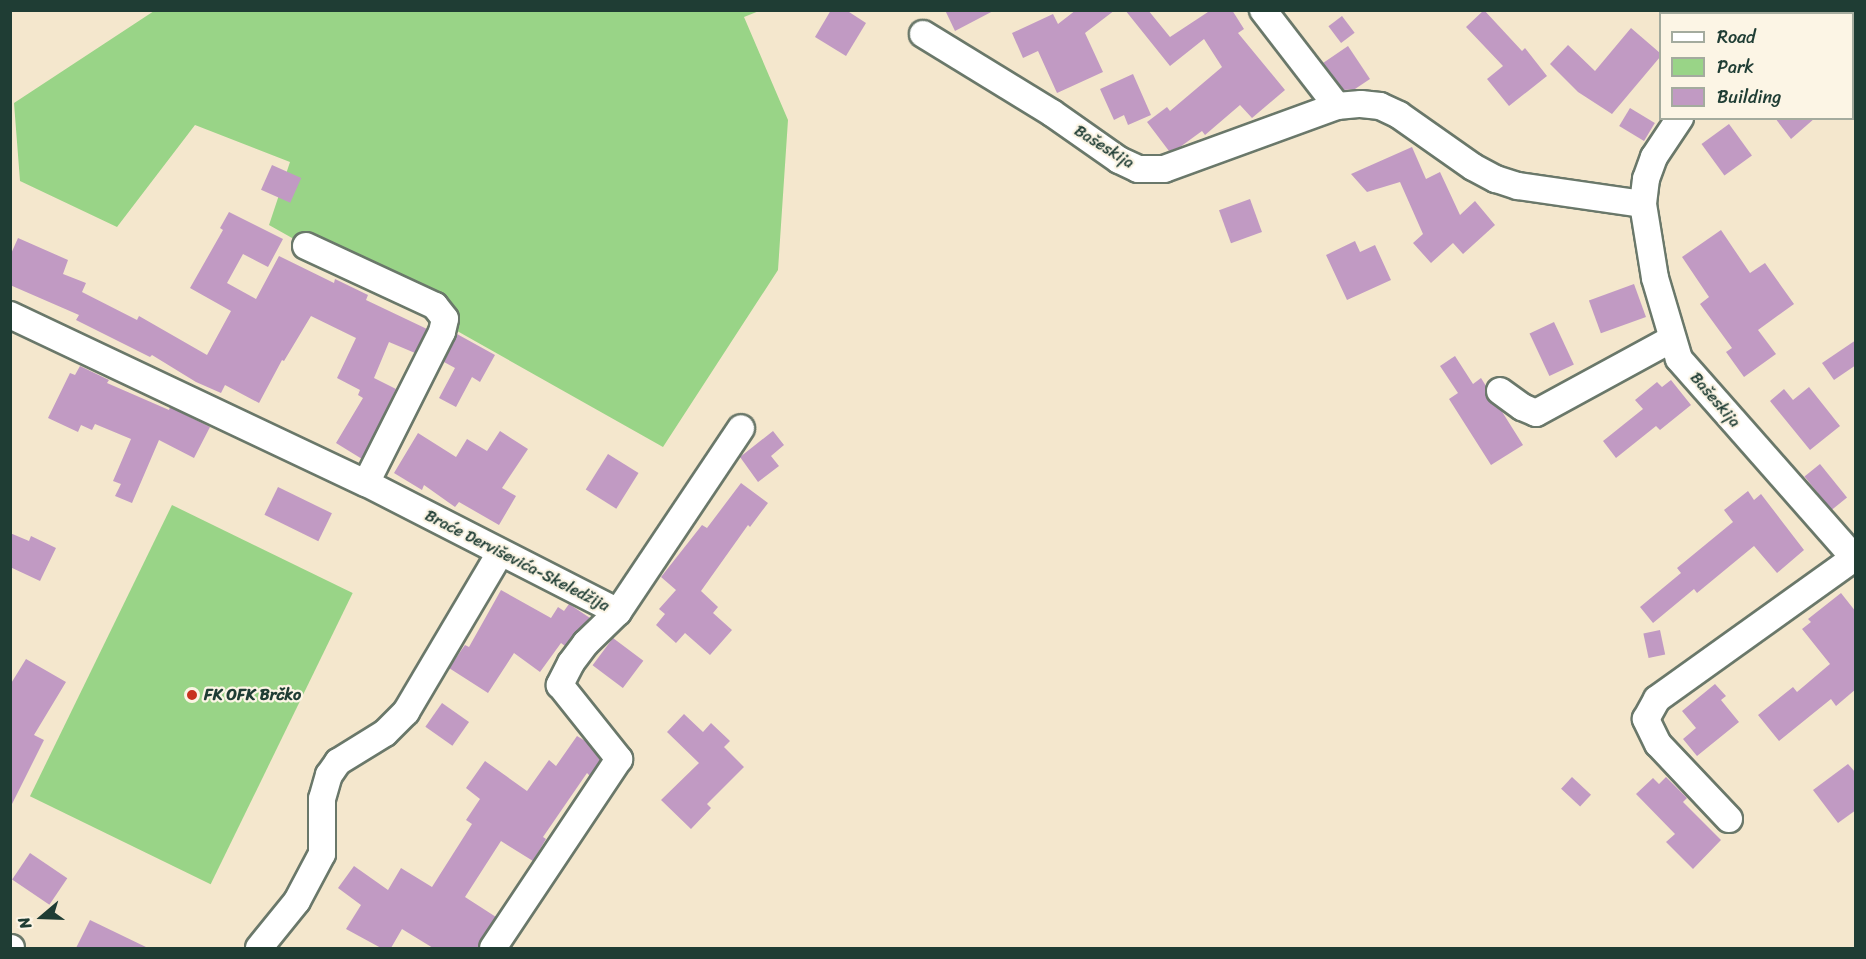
<!DOCTYPE html>
<html>
<head>
<meta charset="utf-8">
<style>
	body { margin:0 }
	#map { position:relative; width:1866px; height:959px; overflow:hidden; background:#f4e7cd; font-family:Sriracha,sans-serif }
	div>[style] { position:absolute }
	.green>* { inset:0; background:#99d487; transform-origin:0 0 }
	.building>* { inset:0; background:#c19ac3; transform-origin:0 0 }
	.roads { filter:drop-shadow(2px 0 #6a786a) drop-shadow(-2px 0 #6a786a) drop-shadow(0 2px #6a786a) drop-shadow(0 -2px #6a786a) }
	.minor>* { height:26px; margin:-13px; padding:0 13px; transform-origin:13px; border-radius:13px; background:#fff }
	.dots>* { width:16px; height:16px; translate:-50% -50%; box-sizing:border-box; border:3px solid #fcf5e5; border-radius:50% }
	span { translate:-50% -50%; white-space:nowrap; text-align:center; line-height:1.15; -webkit-text-stroke:4.5px #fcf5e5; paint-order:stroke }
	.street-label { font-size:16px; color:#1f3d34 }
	.poi-label { font-size:16px; color:#1f3d34; font-weight:700 }
	.left { translate:0 -50%; text-align:left }
	.frame { position:absolute; inset:0; border:12px solid #1f3d34; pointer-events:none }
	.legend { position:absolute; left:1659px; top:12px; width:195px; height:108px; box-sizing:border-box; background:#fcf5e5; border:2px solid #a4ab9e; margin:0; padding:8px 10px; list-style:none; font-size:18px; color:#1f3d34 }
	.legend li { display:flex; align-items:center; gap:12px; height:30px }
	.legend b { width:30px; border:2px solid #a4ab9e }
	.north { position:absolute; left:12px; top:887px; width:60px; height:60px; -webkit-text-stroke:4px #fcf5e5; paint-order:stroke; rotate:251deg; font-size:16px; font-weight:700; line-height:24px; text-align:center; color:#1f3d34 }
	.north::after { content:''; display:block; margin:auto; width:21px; height:27px; background:#1f3d34; clip-path:polygon(50% 0,100% 100%,50% 72%,0 100%) }
</style>
</head>
<body>
<div id="map">
	<div class="green">
		<i style="clip-path:polygon(154px 11px,759px 11px,744px 17px,788px 120px,778px 270px,663px 447px,269px 225px,290px 162px,195px 125px,117px 227px,20px 181px,14px 103px)"></i>
		<i style="left:172px;top:505px;width:201px;height:324px;rotate:26deg"></i>
	</div>
	<div class="building">
		<i style="clip-path:polygon(831px 10px,846px 10px,866px 23px,846px 56px,815px 37px)"></i>
		<i style="clip-path:polygon(945px 10px,995px 10px,955px 31px)"></i>
		<i style="clip-path:polygon(1076px 10px,1115px 10px,1085px 33px,1103px 72px,1057px 93px,1038px 51px,1023px 58px,1012px 33px,1053px 14px,1058px 24px)"></i>
		<i style="clip-path:polygon(1125px 10px,1148px 10px,1170px 37px,1211px 10px,1232px 10px,1244px 29px,1238px 33px,1285px 90px,1252px 118px,1240px 105px,1205px 135px,1202px 131px,1180px 147px,1169px 151px,1147px 122px,1167px 107px,1170px 111px,1222px 67px,1204px 39px,1170px 66px)"></i>
		<i style="clip-path:polygon(1484px 10px,1522px 51px,1525px 48px,1547px 76px,1509px 106px,1487px 79px,1503px 66px,1466px 27px)"></i>
		<i style="left:1342px;top:16px;width:21px;height:17px;rotate:53deg"></i>
		<i style="clip-path:polygon(1631px 28px,1660px 53px,1660px 57px,1612px 114px,1578px 92px,1550px 64px,1568px 45px,1595px 71px)"></i>
		<i style="clip-path:polygon(1348px 46px,1370px 79px,1355px 89px,1344px 90px,1323px 63px)"></i>
		<i style="clip-path:polygon(1133px 74px,1151px 115px,1128px 125px,1124px 115px,1114px 120px,1100px 89px)"></i>
		<i style="left:1630px;top:108px;width:29px;height:21px;rotate:31deg"></i>
		<i style="clip-path:polygon(1775px 118px,1815px 118px,1791px 139px)"></i>
		<i style="left:1729px;top:124px;width:39px;height:34px;rotate:54deg"></i>
		<i style="clip-path:polygon(1412px 147px,1426px 179px,1440px 172px,1460px 215px,1475px 201px,1495px 225px,1463px 254px,1453px 243px,1431px 263px,1413px 243px,1423px 234px,1400px 182px,1367px 192px,1351px 174px)"></i>
		<i style="left:272px;top:165px;width:32px;height:27px;rotate:24deg"></i>
		<i style="left:1250px;top:199px;width:35px;height:33px;rotate:70deg"></i>
		<i style="clip-path:polygon(229px 212px,283px 239px,268px 267px,243px 254px,227px 283px,256px 299px,279px 256px,334px 283px,335px 279px,368px 295px,366px 300px,427px 329px,415px 353px,389px 342px,374px 378px,396px 389px,362px 459px,336px 443px,363px 398px,358px 395px,360px 390px,337px 378px,356px 338px,311px 316px,284px 361px,282px 360px,259px 403px,225px 385px,221px 393px,196px 382px,152px 355px,150px 357px,76px 320px,79px 315px,10px 285px,10px 256px,18px 238px,68px 260px,63px 274px,86px 283px,82px 292px,137px 320px,139px 316px,207px 355px,231px 311px,190px 288px,223px 230px,220px 228px)"></i>
		<i style="clip-path:polygon(1721px 230px,1750px 273px,1765px 263px,1794px 304px,1758px 330px,1776px 354px,1744px 377px,1726px 352px,1732px 348px,1700px 304px,1709px 297px,1682px 257px)"></i>
		<i style="clip-path:polygon(1355px 241px,1360px 252px,1375px 245px,1391px 280px,1347px 300px,1326px 255px)"></i>
		<i style="left:1634px;top:284px;width:35px;height:48px;rotate:70deg"></i>
		<i style="left:1554px;top:322px;width:47px;height:27px;rotate:65deg"></i>
		<i style="clip-path:polygon(457px 334px,495px 355px,480px 382px,472px 377px,456px 407px,439px 398px,455px 368px,444px 362px)"></i>
		<i style="clip-path:polygon(1856px 340px,1856px 365px,1834px 380px,1822px 363px)"></i>
		<i style="clip-path:polygon(1455px 356px,1473px 384px,1481px 378px,1486px 386px,1487px 398px,1501px 410px,1523px 445px,1491px 465px,1449px 399px,1458px 393px,1440px 366px)"></i>
		<i style="clip-path:polygon(80px 366px,109px 380px,107px 383px,169px 410px,170px 407px,210px 427px,194px 458px,159px 440px,132px 503px,115px 496px,121px 484px,113px 481px,131px 439px,95px 424px,92px 430px,81px 425px,78px 432px,48px 418px,70px 373px,75px 375px)"></i>
		<i style="clip-path:polygon(1671px 380px,1691px 405px,1660px 430px,1656px 426px,1616px 458px,1603px 441px,1643px 409px,1635px 400px,1657px 382px,1662px 387px)"></i>
		<i style="clip-path:polygon(1809px 387px,1840px 426px,1810px 450px,1770px 401px,1784px 389px,1793px 400px)"></i>
		<i style="clip-path:polygon(500px 431px,528px 449px,502px 488px,516px 496px,499px 525px,459px 502px,455px 507px,424px 485px,422px 490px,394px 473px,418px 433px,456px 457px,467px 439px,487px 451px)"></i>
		<i style="clip-path:polygon(773px 431px,784px 445px,771px 456px,779px 466px,758px 482px,740px 457px)"></i>
		<i style="left:608px;top:454px;width:36px;height:42px;rotate:32deg"></i>
		<i style="left:1820px;top:464px;width:43px;height:20px;rotate:51deg"></i>
		<i style="clip-path:polygon(741px 483px,768px 503px,750px 527px,748px 525px,701px 591px,718px 607px,713px 613px,732px 630px,710px 655px,685px 633px,676px 643px,656px 625px,665px 614px,659px 609px,676px 590px,661px 577px,702px 525px,707px 528px)"></i>
		<i style="left:278px;top:487px;width:60px;height:31px;rotate:26deg"></i>
		<i style="clip-path:polygon(1748px 491px,1754px 500px,1761px 494px,1804px 550px,1777px 573px,1754px 546px,1697px 593px,1694px 589px,1653px 623px,1640px 607px,1681px 573px,1677px 568px,1733px 522px,1724px 510px)"></i>
		<i style="clip-path:polygon(10px 533px,29px 541px,31px 536px,56px 548px,40px 581px,10px 567px)"></i>
		<i style="clip-path:polygon(501px 590px,551px 618px,558px 607px,564px 611px,569px 604px,590px 618px,565px 646px,561px 643px,540px 672px,514px 653px,488px 693px,449px 668px,465px 645px,469px 647px)"></i>
		<i style="clip-path:polygon(1841px 593px,1856px 612px,1856px 689px,1836px 706px,1831px 699px,1779px 741px,1758px 715px,1793px 687px,1797px 692px,1830px 664px,1802px 629px,1811px 622px,1808px 619px)"></i>
		<i style="left:1660px;top:630px;width:25px;height:17px;rotate:78deg"></i>
		<i style="left:613px;top:638px;width:38px;height:34px;rotate:37deg"></i>
		<i style="clip-path:polygon(26px 659px,66px 682px,34px 735px,44px 740px,10px 808px,10px 685px)"></i>
		<i style="clip-path:polygon(1715px 684px,1726px 696px,1721px 700px,1739px 722px,1697px 756px,1683px 739px,1696px 728px,1682px 711px)"></i>
		<i style="left:442px;top:703px;width:33px;height:29px;rotate:35deg"></i>
		<i style="clip-path:polygon(684px 714px,703px 732px,711px 723px,730px 741px,724px 747px,744px 767px,707px 804px,711px 808px,691px 829px,661px 800px,699px 763px,667px 732px)"></i>
		<i style="clip-path:polygon(577px 736px,587px 742px,600px 760px,590px 776px,587px 773px,543px 837px,546px 839px,533px 861px,501px 841px,465px 897px,496px 917px,481px 940px,478px 948px,433px 948px,402px 929px,391px 948px,381px 948px,346px 929px,361px 905px,338px 888px,354px 866px,388px 890px,401px 868px,432px 887px,472px 824px,466px 820px,480px 799px,466px 788px,485px 761px,527px 791px,549px 760px,556px 766px)"></i>
		<i style="clip-path:polygon(1848px 764px,1856px 773px,1856px 810px,1838px 823px,1813px 790px)"></i>
		<i style="left:1572px;top:777px;width:26px;height:16px;rotate:43deg"></i>
		<i style="clip-path:polygon(1666px 777px,1687px 798px,1683px 802px,1721px 840px,1693px 869px,1666px 842px,1675px 834px,1636px 794px,1653px 778px,1659px 784px)"></i>
		<i style="left:30px;top:853px;width:45px;height:32px;rotate:34deg"></i>
		<i style="clip-path:polygon(90px 920px,148px 948px,76px 948px)"></i>
	</div>
	<div class="roads">
		<div class="minor">
			<i style="left:1263px;top:10px;width:121px;rotate:52.4deg"></i>
			<i style="left:1811px;top:14px;width:6px;rotate:-39deg"></i>
			<i style="left:923px;top:34px;width:151px;rotate:31.5deg"></i>
			<i style="left:1052px;top:113px;width:82px;rotate:35deg"></i>
			<i style="left:1119px;top:160px;width:21px;rotate:25deg"></i>
			<i style="left:1138px;top:169px;width:26px"></i>
			<i style="left:1164px;top:169px;width:184px;rotate:-20deg"></i>
			<i style="left:1337px;top:106px;width:24px;rotate:-5deg"></i>
			<i style="left:1361px;top:104px;width:19px;rotate:6deg"></i>
			<i style="left:1380px;top:106px;width:21px;rotate:25deg"></i>
			<i style="left:1399px;top:115px;width:90px;rotate:35.1deg"></i>
			<i style="left:1473px;top:167px;width:26px;rotate:28deg"></i>
			<i style="left:1496px;top:179px;width:23px;rotate:18deg"></i>
			<i style="left:1518px;top:186px;width:126px;rotate:8.2deg"></i>
			<i style="left:1680px;top:118px;width:47px;rotate:123.7deg"></i>
			<i style="left:1654px;top:157px;width:23px;rotate:110deg"></i>
			<i style="left:1646px;top:179px;width:25px;rotate:97deg"></i>
			<i style="left:1643px;top:204px;width:75px;rotate:80.8deg"></i>
			<i style="left:1655px;top:278px;width:84px;rotate:73.5deg"></i>
			<i style="left:1679px;top:359px;width:268px;rotate:48.6deg"></i>
			<i style="left:306px;top:246px;width:142px;rotate:24.9deg"></i>
			<i style="left:435px;top:306px;width:16px;rotate:52deg"></i>
			<i style="left:445px;top:319px;width:13px;rotate:103deg"></i>
			<i style="left:442px;top:332px;width:169px;rotate:116.7deg"></i>
			<i style="left:10px;top:315px;width:394px;rotate:25.3deg"></i>
			<i style="left:366px;top:483px;width:283px;rotate:27.1deg"></i>
			<i style="left:618px;top:612px;width:45px;rotate:135.9deg"></i>
			<i style="left:586px;top:643px;width:25px;rotate:127deg"></i>
			<i style="left:571px;top:663px;width:25px;rotate:117deg"></i>
			<i style="left:560px;top:685px;width:95px;rotate:51.4deg"></i>
			<i style="left:619px;top:759px;width:227px;rotate:123.7deg"></i>
			<i style="left:1500px;top:391px;width:27px;rotate:36deg"></i>
			<i style="left:1522px;top:407px;width:15px;rotate:23deg"></i>
			<i style="left:1536px;top:413px;width:155px;rotate:-28.6deg"></i>
			<i style="left:618px;top:612px;width:221px;rotate:-56.2deg"></i>
			<i style="left:1729px;top:819px;width:103px;rotate:-133.4deg"></i>
			<i style="left:1658px;top:744px;width:28px;rotate:-116deg"></i>
			<i style="left:1646px;top:719px;width:23px;rotate:-61deg"></i>
			<i style="left:1657px;top:699px;width:242px;rotate:-35.6deg"></i>
			<i style="left:10px;top:948px;width:1px"></i>
			<i style="left:259px;top:948px;width:60px;rotate:-51deg"></i>
			<i style="left:297px;top:901px;width:53px;rotate:-62deg"></i>
			<i style="left:322px;top:854px;width:55px;rotate:-90deg"></i>
			<i style="left:322px;top:799px;width:25px;rotate:-74deg"></i>
			<i style="left:329px;top:775px;width:16px;rotate:-55deg"></i>
			<i style="left:338px;top:762px;width:55px;rotate:-31.7deg"></i>
			<i style="left:385px;top:733px;width:30px;rotate:-45deg"></i>
			<i style="left:406px;top:712px;width:185px;rotate:-59.4deg"></i>
		</div>
	</div>
	<div class="dots">
		<i style="left:192px;top:695px;background:#c8321e"></i>
	</div>
	<div class="street-label">
		<span style="left:1104px;top:147px;rotate:32deg">Bašeskija</span>
		<span style="left:1715px;top:400px;rotate:49deg">Bašeskija</span>
		<span style="left:517px;top:561px;rotate:27deg">Braće Derviševića-Skeledžija</span>
	</div>
	<div class="poi-label">
		<span class="left" style="left:204px;top:695px">FK OFK Brčko</span>
	</div>
	<div class="frame"></div>
	<ul class="legend">
	<li><b style="height:8px;background:#fff"></b>Road</li>
	<li><b style="height:16px;background:#99d487"></b>Park</li>
	<li><b style="height:16px;background:#c19ac3"></b>Building</li>
	</ul>
	<div class="north">N</div>
</div>
</body>
</html>
